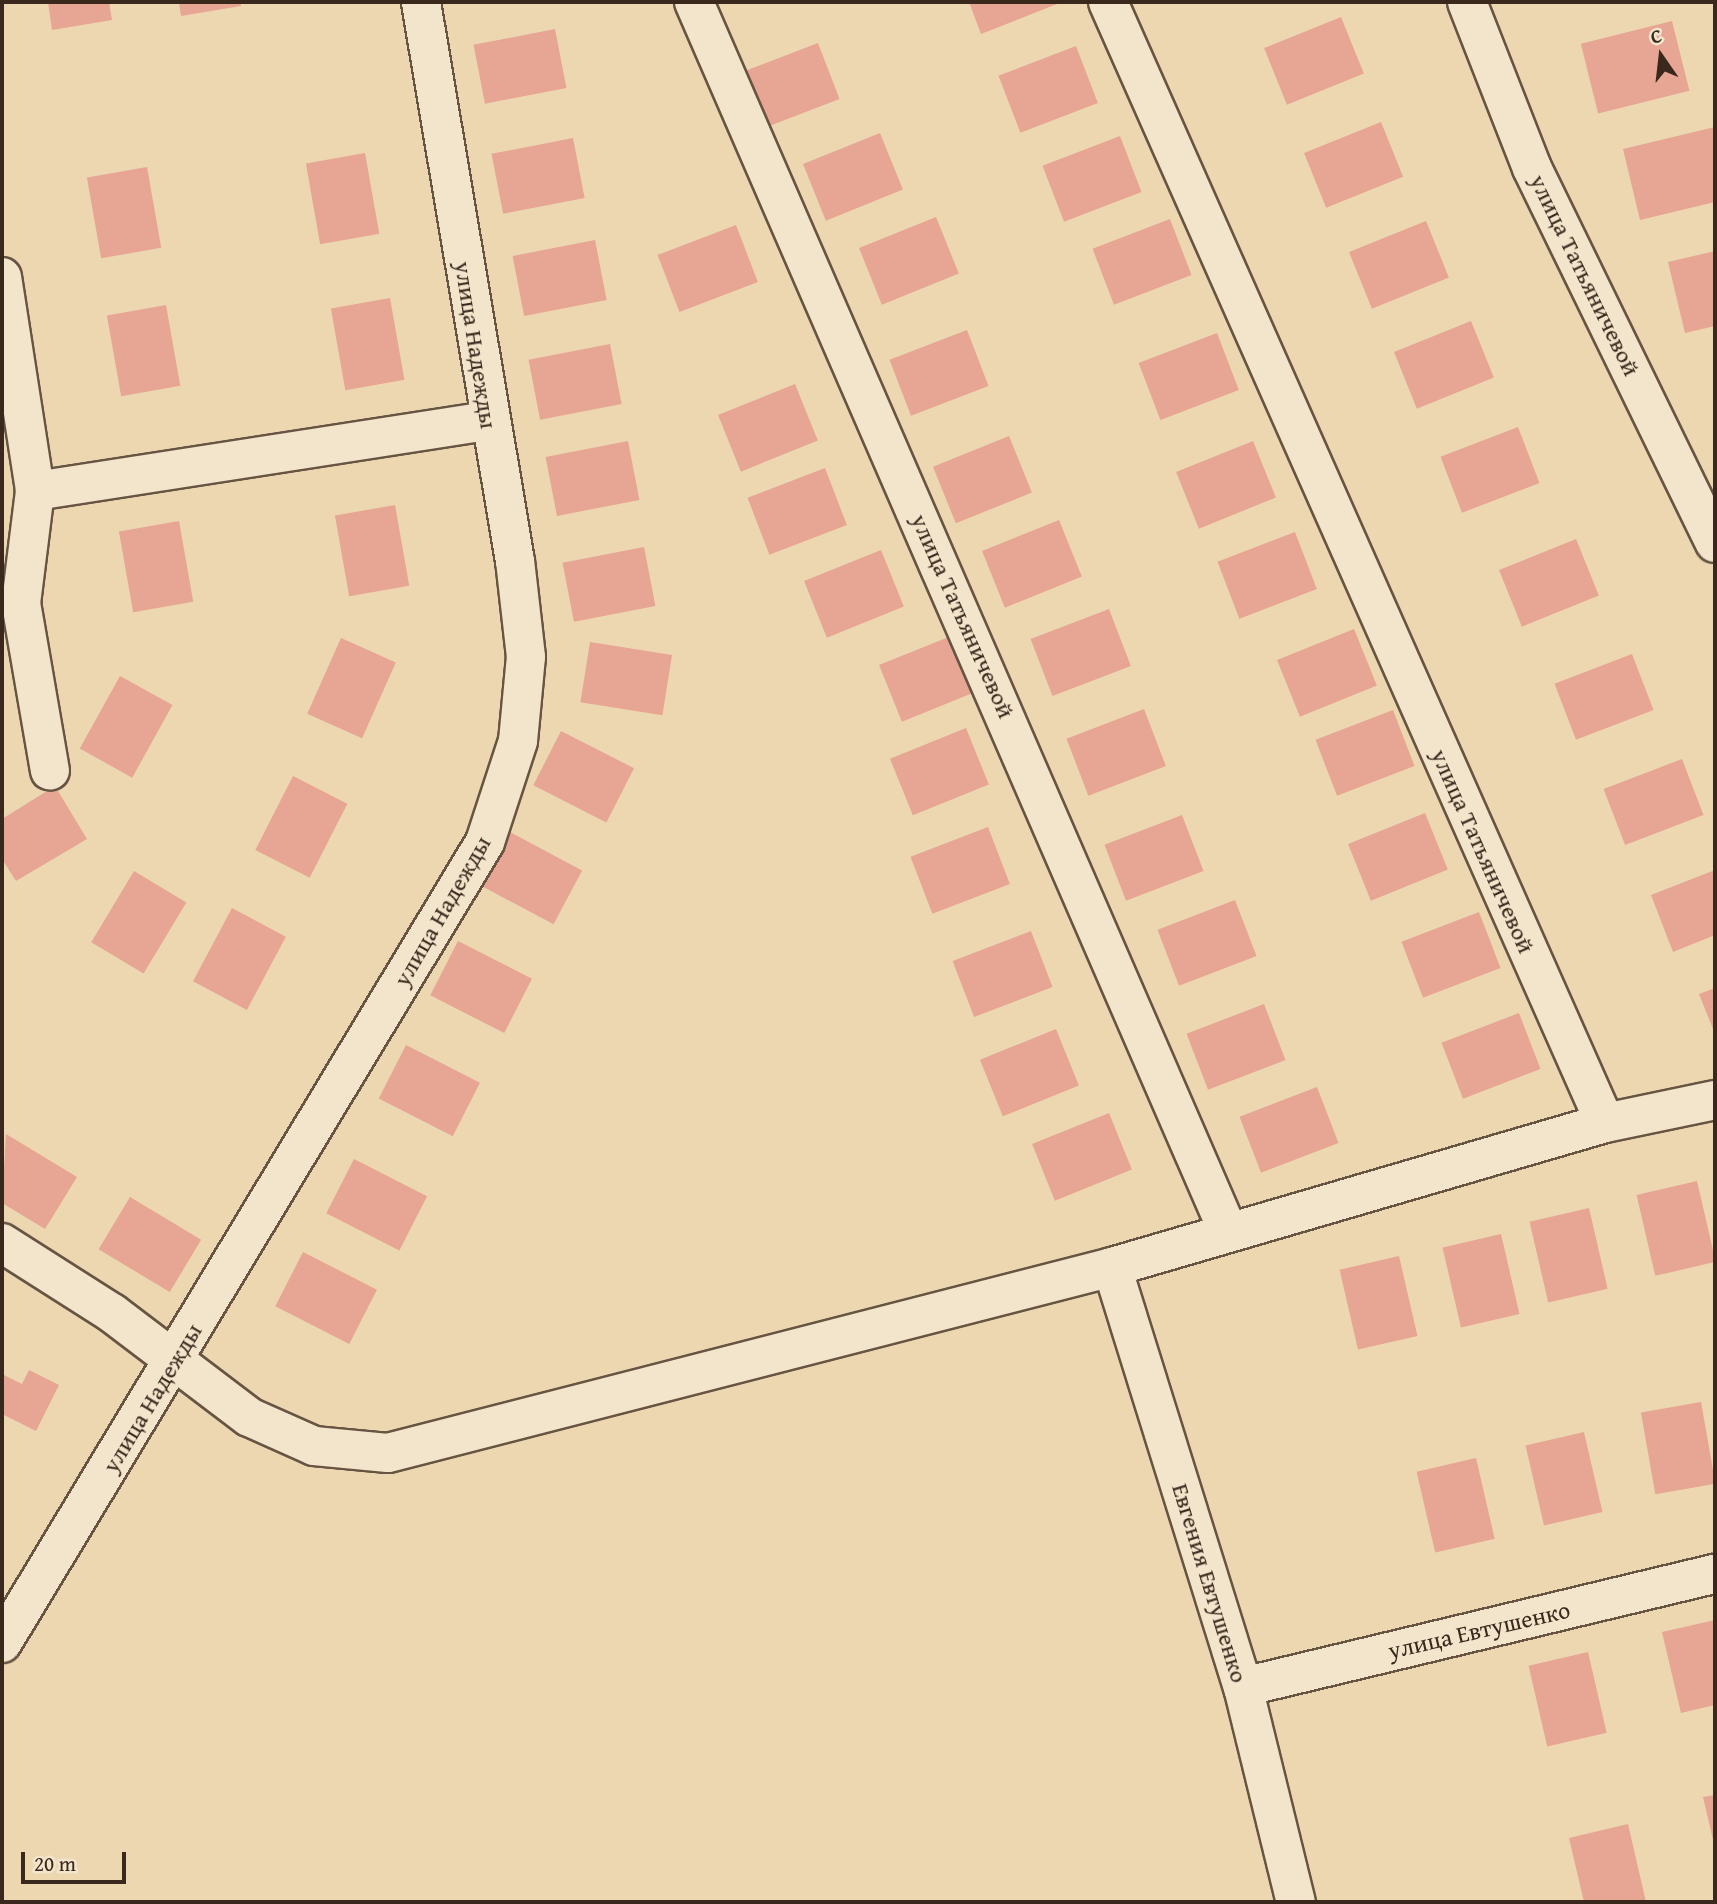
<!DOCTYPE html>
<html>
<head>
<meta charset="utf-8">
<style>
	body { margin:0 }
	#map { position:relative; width:1717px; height:1904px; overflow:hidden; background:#ecd7b1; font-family:"Gentium Book Plus",serif }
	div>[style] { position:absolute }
	.building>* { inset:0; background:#e7a593; transform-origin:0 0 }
	.roads { filter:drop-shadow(2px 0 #675442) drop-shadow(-2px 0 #675442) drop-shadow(0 2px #675442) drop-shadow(0 -2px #675442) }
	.street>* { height:38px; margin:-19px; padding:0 19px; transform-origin:19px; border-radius:19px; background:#f3e5cc }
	span { translate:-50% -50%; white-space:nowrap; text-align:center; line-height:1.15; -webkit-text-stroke:6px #f3e5cc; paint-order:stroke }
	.street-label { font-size:24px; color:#3b281d }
	.frame { position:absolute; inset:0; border:4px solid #3b281d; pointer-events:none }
	.north { position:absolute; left:1626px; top:21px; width:70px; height:70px; -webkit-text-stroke:5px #f3e5cc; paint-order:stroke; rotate:346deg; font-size:19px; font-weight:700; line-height:28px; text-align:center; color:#3b281d }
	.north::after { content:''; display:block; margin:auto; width:24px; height:32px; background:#3b281d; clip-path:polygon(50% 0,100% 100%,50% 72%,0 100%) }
	.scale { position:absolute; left:21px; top:1852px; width:105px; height:32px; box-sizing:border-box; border:4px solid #3b281d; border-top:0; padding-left:9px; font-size:21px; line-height:24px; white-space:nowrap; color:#3b281d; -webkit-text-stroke:5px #f3e5cc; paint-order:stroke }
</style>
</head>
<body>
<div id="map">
	<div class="building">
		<i style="clip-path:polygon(48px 2px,109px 2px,112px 20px,52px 30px)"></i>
		<i style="clip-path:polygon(179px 2px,240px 2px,241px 6px,181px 16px)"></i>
		<i style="clip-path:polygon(969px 2px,1062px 2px,981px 34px)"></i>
		<i style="left:1341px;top:17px;width:61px;height:83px;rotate:68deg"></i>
		<i style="left:1672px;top:21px;width:72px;height:94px;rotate:76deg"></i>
		<i style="left:555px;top:29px;width:60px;height:83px;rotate:79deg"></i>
		<i style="left:818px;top:43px;width:60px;height:84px;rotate:69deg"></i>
		<i style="left:1076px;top:46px;width:61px;height:83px;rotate:69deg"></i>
		<i style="left:1381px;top:122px;width:59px;height:83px;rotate:68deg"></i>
		<i style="clip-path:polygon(1715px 127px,1715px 202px,1640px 220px,1623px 149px)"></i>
		<i style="left:880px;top:133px;width:61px;height:83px;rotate:68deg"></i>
		<i style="left:1120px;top:136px;width:60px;height:83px;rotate:69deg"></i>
		<i style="left:573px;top:138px;width:61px;height:83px;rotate:79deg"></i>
		<i style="left:365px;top:153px;width:82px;height:60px;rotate:80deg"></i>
		<i style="left:147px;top:167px;width:82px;height:61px;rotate:80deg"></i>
		<i style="left:936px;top:217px;width:61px;height:83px;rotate:68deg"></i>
		<i style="left:1170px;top:219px;width:60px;height:83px;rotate:69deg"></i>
		<i style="left:1426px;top:221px;width:61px;height:83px;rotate:68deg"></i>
		<i style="left:736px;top:225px;width:61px;height:84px;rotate:69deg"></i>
		<i style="left:595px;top:240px;width:61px;height:84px;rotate:79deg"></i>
		<i style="clip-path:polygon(1715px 251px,1715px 326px,1685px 333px,1668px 262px)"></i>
		<i style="left:390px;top:298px;width:83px;height:60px;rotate:80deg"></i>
		<i style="left:166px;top:305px;width:82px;height:60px;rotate:80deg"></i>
		<i style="left:1471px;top:321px;width:61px;height:83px;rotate:68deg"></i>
		<i style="left:967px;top:330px;width:60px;height:83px;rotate:69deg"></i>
		<i style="left:1217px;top:333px;width:61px;height:84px;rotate:69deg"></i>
		<i style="left:610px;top:344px;width:61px;height:83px;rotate:79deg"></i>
		<i style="left:795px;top:384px;width:61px;height:83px;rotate:68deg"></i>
		<i style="left:1518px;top:427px;width:60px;height:83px;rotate:69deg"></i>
		<i style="left:1009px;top:436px;width:61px;height:82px;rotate:68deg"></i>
		<i style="left:628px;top:441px;width:60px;height:84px;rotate:79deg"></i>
		<i style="left:1253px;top:441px;width:61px;height:83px;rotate:68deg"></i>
		<i style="left:825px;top:468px;width:61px;height:83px;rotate:69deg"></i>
		<i style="left:395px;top:505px;width:82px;height:61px;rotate:80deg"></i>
		<i style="left:1059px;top:520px;width:61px;height:83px;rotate:68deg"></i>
		<i style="left:179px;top:521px;width:82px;height:61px;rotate:80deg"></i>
		<i style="left:1295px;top:532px;width:61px;height:83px;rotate:69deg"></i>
		<i style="left:1576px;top:539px;width:61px;height:83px;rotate:68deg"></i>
		<i style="left:644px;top:547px;width:60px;height:83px;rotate:79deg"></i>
		<i style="left:881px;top:550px;width:61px;height:83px;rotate:68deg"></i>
		<i style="left:1109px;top:609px;width:61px;height:84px;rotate:69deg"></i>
		<i style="left:1354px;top:629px;width:61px;height:83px;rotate:68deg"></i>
		<i style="left:956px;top:634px;width:61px;height:83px;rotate:68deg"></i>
		<i style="left:341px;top:638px;width:60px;height:83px;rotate:24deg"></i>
		<i style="left:590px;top:642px;width:83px;height:61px;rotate:9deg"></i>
		<i style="left:1632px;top:654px;width:60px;height:83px;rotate:69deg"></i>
		<i style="left:120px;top:676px;width:60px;height:83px;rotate:29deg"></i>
		<i style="left:1144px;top:709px;width:61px;height:83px;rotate:69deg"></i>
		<i style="left:1393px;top:710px;width:60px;height:83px;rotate:69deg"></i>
		<i style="left:966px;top:728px;width:61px;height:82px;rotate:68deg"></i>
		<i style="left:561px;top:731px;width:82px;height:61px;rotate:27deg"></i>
		<i style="left:1682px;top:759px;width:60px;height:84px;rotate:69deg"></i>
		<i style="left:293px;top:776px;width:61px;height:83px;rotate:27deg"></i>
		<i style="clip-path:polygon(55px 786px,87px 839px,16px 881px,2px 859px,2px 819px)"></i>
		<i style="left:1425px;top:813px;width:61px;height:83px;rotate:68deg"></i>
		<i style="left:1182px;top:815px;width:60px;height:83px;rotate:69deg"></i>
		<i style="left:988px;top:827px;width:61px;height:83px;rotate:69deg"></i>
		<i style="left:508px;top:831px;width:84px;height:61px;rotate:28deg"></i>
		<i style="clip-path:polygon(1715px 870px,1715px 935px,1673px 952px,1651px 895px)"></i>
		<i style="left:134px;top:871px;width:61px;height:83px;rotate:31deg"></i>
		<i style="left:1235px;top:900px;width:60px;height:83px;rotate:69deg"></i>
		<i style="left:232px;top:908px;width:61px;height:83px;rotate:28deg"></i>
		<i style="left:1479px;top:912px;width:60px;height:83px;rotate:69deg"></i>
		<i style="left:1031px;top:931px;width:60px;height:84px;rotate:69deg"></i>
		<i style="left:458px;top:941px;width:83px;height:61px;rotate:27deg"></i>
		<i style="clip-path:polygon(1715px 988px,1715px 1034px,1699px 994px)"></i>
		<i style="left:1264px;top:1004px;width:60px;height:83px;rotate:69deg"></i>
		<i style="left:1519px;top:1013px;width:60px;height:83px;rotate:69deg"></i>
		<i style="left:1056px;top:1029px;width:61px;height:82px;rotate:68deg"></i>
		<i style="left:406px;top:1045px;width:83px;height:60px;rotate:27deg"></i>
		<i style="left:1317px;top:1087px;width:60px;height:83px;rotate:69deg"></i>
		<i style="left:1109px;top:1113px;width:61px;height:83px;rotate:68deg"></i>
		<i style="clip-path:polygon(6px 1134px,77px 1177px,45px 1229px,2px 1203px)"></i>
		<i style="left:354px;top:1159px;width:82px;height:61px;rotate:27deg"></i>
		<i style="left:1697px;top:1181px;width:83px;height:62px;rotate:77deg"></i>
		<i style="left:130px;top:1197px;width:83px;height:61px;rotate:31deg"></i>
		<i style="left:1589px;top:1208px;width:83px;height:61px;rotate:77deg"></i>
		<i style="left:1501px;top:1234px;width:82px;height:60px;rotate:77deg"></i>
		<i style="left:303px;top:1252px;width:83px;height:61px;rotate:27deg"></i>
		<i style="left:1399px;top:1256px;width:82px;height:61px;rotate:77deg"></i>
		<i style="clip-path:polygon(29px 1370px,59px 1385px,36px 1431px,2px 1414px,2px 1374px,22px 1384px)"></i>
		<i style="left:1701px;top:1402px;width:83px;height:61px;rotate:80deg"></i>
		<i style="left:1584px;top:1432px;width:82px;height:60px;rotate:77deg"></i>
		<i style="left:1476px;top:1458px;width:83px;height:61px;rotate:77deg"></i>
		<i style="clip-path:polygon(1715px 1620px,1715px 1705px,1681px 1713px,1662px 1632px)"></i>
		<i style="left:1588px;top:1652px;width:83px;height:61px;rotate:77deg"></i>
		<i style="clip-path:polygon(1715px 1795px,1715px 1843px,1714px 1844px,1703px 1797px)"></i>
		<i style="clip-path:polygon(1628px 1824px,1646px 1902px,1584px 1902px,1569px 1838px)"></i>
	</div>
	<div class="roads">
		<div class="street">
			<i style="left:694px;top:2px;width:1340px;rotate:66.52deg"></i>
			<i style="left:1108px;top:2px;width:1226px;rotate:66.09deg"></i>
			<i style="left:1467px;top:2px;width:178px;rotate:68.6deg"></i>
			<i style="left:1532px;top:168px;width:417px;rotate:64deg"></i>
			<i style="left:2px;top:277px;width:217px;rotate:81.2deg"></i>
			<i style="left:35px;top:491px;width:113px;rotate:97.1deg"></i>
			<i style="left:21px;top:603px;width:170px;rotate:80.2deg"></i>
			<i style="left:35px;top:491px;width:458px;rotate:-8.8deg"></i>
			<i style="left:2px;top:1243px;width:130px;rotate:32.5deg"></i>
			<i style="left:112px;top:1313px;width:172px;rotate:37.2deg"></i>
			<i style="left:249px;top:1417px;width:71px;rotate:24deg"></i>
			<i style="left:314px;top:1446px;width:74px;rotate:5.4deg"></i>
			<i style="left:388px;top:1453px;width:748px;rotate:-14.41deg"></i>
			<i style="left:1112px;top:1267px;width:514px;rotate:-16.28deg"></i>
			<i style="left:1605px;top:1123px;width:112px;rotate:-11.8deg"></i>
			<i style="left:1112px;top:1267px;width:440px;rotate:72.7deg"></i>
			<i style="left:1243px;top:1687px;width:221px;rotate:76.2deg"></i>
			<i style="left:2px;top:1643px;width:935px;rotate:-58.91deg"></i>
			<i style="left:485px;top:842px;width:106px;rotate:-71.9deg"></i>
			<i style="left:518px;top:741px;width:84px;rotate:-84.6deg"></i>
			<i style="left:526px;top:657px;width:97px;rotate:-96.5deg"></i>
			<i style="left:515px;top:561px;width:567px;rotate:-99.55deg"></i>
			<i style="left:1243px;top:1687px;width:485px;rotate:-13.5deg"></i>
		</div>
	</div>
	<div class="street-label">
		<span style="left:1585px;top:275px;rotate:64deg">улица Татьяничевой</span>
		<span style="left:476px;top:345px;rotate:81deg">улица Надежды</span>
		<span style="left:963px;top:616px;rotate:66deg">улица Татьяничевой</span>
		<span style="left:1483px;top:851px;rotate:66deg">улица Татьяничевой</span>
		<span style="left:442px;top:911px;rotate:-60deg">улица Надежды</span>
		<span style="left:152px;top:1398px;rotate:-59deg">улица Надежды</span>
		<span style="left:1210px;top:1583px;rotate:73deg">Евгения Евтушенко</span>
		<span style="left:1479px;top:1630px;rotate:-13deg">улица Евтушенко</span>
	</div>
	<div class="frame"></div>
	<div class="north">С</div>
	<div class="scale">20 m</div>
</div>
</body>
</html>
